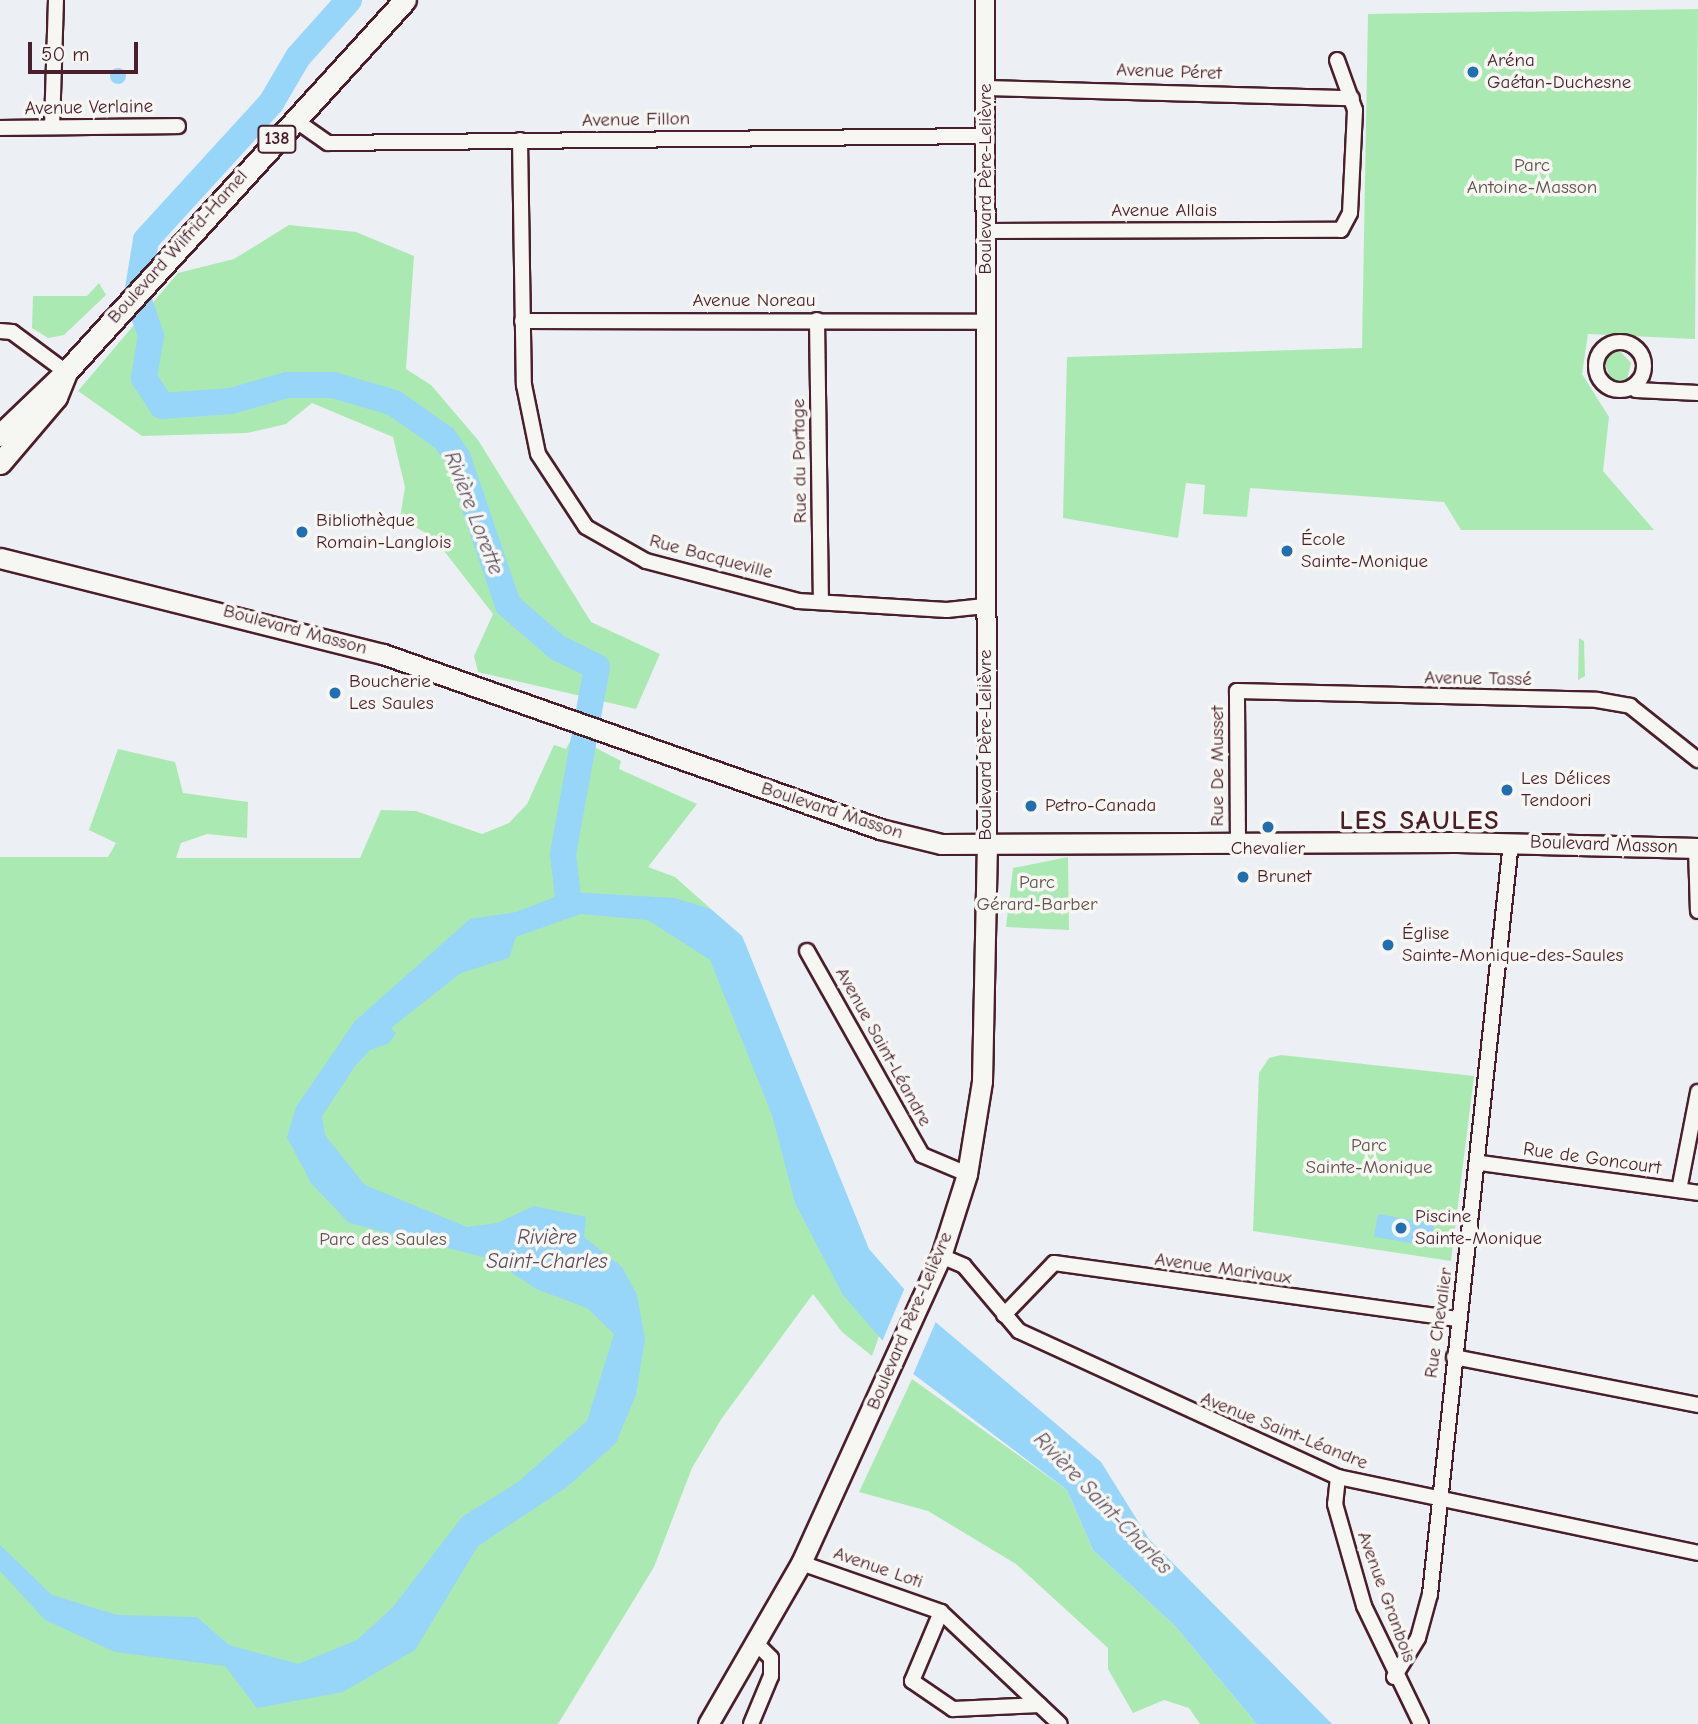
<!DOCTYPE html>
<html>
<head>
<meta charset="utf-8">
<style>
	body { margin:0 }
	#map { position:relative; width:1698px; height:1724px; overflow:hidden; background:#eceff4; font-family:"Comic Neue",sans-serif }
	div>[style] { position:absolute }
	.green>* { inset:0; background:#aaeab2 }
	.water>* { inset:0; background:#97d5f9; transform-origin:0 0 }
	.round { border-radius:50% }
	.pier>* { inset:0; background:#eceff4 }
	.river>* { height:26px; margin:-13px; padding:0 13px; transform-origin:13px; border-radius:13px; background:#97d5f9 }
	.roads { filter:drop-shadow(2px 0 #4a1f2b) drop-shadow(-2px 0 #4a1f2b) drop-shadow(0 2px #4a1f2b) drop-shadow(0 -2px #4a1f2b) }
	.minor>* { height:14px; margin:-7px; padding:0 7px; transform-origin:7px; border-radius:7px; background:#f6f6f2 }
	.minor>.ring { margin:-7px; padding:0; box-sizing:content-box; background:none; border:14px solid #f6f6f2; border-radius:50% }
	.tertiary>* { height:18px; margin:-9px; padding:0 9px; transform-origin:9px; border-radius:9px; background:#f6f6f2 }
	.secondary>* { height:19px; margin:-9.5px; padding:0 9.5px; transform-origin:9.5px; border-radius:9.5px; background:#f6f6f2 }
	.primary>* { height:21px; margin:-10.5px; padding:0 10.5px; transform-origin:10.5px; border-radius:10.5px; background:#f6f6f2 }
	.dots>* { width:19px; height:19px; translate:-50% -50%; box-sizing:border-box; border:4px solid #f6f6f2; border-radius:50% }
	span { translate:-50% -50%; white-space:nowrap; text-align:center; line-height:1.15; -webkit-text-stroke:7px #f6f6f2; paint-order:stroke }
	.shield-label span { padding:2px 5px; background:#f6f6f2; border:2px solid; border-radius:5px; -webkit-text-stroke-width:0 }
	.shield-label { font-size:18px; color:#4a1f2b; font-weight:700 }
	.poi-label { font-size:19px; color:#4a1f2b }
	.left { translate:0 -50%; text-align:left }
	.street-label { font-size:19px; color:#4a1f2b }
	.park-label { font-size:19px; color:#62524d }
	.water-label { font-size:21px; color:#5d4c5e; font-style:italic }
	.district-label { font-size:26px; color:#4a1f2b; font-weight:700; letter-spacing:2px }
	.scale { position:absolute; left:28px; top:42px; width:110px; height:32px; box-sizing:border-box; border:4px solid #4a1f2b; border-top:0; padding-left:9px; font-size:21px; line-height:24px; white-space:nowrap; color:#4a1f2b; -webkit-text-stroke:5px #f6f6f2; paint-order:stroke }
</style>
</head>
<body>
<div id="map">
	<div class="green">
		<i style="clip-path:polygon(1698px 9px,1695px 339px,1588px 334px,1582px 374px,1609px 417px,1603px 471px,1654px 530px,1461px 530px,1444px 502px,1250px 488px,1247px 517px,1203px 514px,1205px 485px,1186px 483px,1178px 538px,1063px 518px,1067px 357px,1362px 348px,1368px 14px)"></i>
		<i style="clip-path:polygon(289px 225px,356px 232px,414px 256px,406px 369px,431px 385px,478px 440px,591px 622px,660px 654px,636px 709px,478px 672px,474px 656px,493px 614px,434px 538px,400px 518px,405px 487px,393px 437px,312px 403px,286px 424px,247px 433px,142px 436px,78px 391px,178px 273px,234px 259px)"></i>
		<i style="clip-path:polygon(99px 283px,106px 295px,64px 335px,48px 338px,32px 328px,33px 296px,87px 296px)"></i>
		<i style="clip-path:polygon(1618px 349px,1631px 363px,1625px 388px,1611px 379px,1604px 362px)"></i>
		<i style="clip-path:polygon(1579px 638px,1584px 641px,1585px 676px,1578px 680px)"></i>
		<i style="clip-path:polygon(573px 736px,621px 761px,619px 769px,697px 804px,648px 867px,675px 877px,711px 909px,695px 905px,745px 943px,859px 1232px,879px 1336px,872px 1356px,842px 1332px,813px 1294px,722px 1418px,692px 1468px,654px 1567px,558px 1724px,0 1724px,0 857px,108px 857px,116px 843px,89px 830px,118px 749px,175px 762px,183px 793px,248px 802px,247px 838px,207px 834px,181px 843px,176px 858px,360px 858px,381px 810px,416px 811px,482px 834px,509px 823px,527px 804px,554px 745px,566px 749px)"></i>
		<i style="clip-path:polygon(1068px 857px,1069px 930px,1006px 927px,1013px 868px)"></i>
		<i style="clip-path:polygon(1281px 1055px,1474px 1076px,1451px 1261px,1253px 1231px,1259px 1073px,1269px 1058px)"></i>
		<i style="clip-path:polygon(912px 1379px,1067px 1490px,1093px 1550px,1175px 1626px,1257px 1724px,1200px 1724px,1189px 1708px,1164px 1700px,1133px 1713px,1108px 1669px,1108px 1648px,1016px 1564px,928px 1511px,859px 1492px)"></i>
	</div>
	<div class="water">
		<i class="round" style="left:110px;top:68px;width:16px;height:16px"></i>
		<i style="clip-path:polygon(568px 892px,675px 898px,711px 909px,742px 936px,869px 1249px,926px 1314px,1101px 1462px,1149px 1539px,1332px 1724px,1257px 1724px,1175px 1626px,1093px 1550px,1067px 1490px,908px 1370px,843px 1295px,795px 1203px,772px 1115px,710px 960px,648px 920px,580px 914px,516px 937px,509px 958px,461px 973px,391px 1028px,396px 1033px,388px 1044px,370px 1050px,355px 1066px,322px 1116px,325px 1135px,365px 1185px,467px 1227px,497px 1223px,534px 1206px,586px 1217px,584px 1237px,622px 1267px,637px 1295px,645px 1339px,636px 1395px,616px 1443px,567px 1487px,478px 1546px,415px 1650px,343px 1692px,257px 1708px,225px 1666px,115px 1652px,45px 1620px,0 1571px,0 1545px,52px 1595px,117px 1615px,197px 1617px,229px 1645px,298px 1664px,357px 1640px,393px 1607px,462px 1517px,518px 1482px,587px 1421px,614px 1334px,587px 1308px,536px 1289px,491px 1259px,349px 1223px,311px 1183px,287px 1137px,296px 1107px,355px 1021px,470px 919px,516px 912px)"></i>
		<i style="left:1378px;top:1214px;width:57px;height:23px;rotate:10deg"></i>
	</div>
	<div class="pier">
		<i style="clip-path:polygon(906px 1285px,937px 1319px,912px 1377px,881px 1344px)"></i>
	</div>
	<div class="river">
		<i style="left:349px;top:0;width:76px;rotate:131.8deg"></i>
		<i style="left:298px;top:57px;width:53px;rotate:120.4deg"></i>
		<i style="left:271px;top:103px;width:185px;rotate:132.4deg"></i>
		<i style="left:146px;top:240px;width:56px;rotate:99.3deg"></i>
		<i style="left:137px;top:295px;width:43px;rotate:71.1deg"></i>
		<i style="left:151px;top:336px;width:43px;rotate:99.5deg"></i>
		<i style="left:144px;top:378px;width:33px;rotate:57deg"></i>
		<i style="left:162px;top:406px;width:69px;rotate:-4.1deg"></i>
		<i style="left:231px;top:401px;width:58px;rotate:-15.9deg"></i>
		<i style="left:287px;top:385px;width:46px"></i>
		<i style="left:333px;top:385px;width:64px;rotate:16.4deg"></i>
		<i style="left:394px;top:403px;width:61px;rotate:35deg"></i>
		<i style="left:444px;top:438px;width:24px;rotate:55deg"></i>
		<i style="left:458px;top:458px;width:155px;rotate:71.2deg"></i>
		<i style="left:508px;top:605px;width:66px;rotate:40.7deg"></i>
		<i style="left:558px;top:648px;width:43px;rotate:26deg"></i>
		<i style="left:597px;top:667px;width:190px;rotate:100.3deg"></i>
		<i style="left:563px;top:854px;width:51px;rotate:83.3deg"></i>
	</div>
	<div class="roads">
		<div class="minor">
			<i style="left:985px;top:88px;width:367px;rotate:1.6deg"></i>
			<i style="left:295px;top:120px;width:40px;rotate:34.9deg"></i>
			<i style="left:328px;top:143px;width:658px;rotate:-0.61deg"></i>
			<i style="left:52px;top:127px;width:127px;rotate:-88.2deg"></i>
			<i style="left:0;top:128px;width:178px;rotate:-0.6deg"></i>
			<i style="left:520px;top:140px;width:245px;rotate:89.1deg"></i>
			<i style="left:524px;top:385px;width:70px;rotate:78.5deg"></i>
			<i style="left:538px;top:454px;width:87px;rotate:56.7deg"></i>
			<i style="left:586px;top:527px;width:69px;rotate:29.5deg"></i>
			<i style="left:646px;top:561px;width:157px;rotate:14.7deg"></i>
			<i style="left:798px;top:601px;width:149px;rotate:3.5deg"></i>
			<i style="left:947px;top:610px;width:38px;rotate:-6deg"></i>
			<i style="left:986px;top:231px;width:355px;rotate:-0.2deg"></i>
			<i style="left:1341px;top:230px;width:19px;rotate:-62deg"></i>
			<i style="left:1350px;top:213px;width:103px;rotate:-87.2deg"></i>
			<i style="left:1355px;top:110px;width:53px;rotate:-109.8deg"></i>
			<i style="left:817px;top:320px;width:281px;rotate:89.2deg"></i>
			<i style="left:522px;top:321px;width:463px;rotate:0.1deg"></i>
			<i style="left:0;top:331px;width:12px;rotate:5deg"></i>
			<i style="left:12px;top:332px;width:67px;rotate:36.5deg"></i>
			<i class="ring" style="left:1596px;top:342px;width:34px;height:34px"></i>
			<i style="left:1636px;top:390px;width:62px;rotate:2.8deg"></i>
			<i style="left:1238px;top:842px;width:151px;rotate:-90.4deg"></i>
			<i style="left:1237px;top:691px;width:360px;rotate:1.4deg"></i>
			<i style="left:1597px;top:700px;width:34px;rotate:10deg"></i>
			<i style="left:1630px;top:706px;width:87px;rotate:38.5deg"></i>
			<i style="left:1696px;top:848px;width:63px;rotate:88.2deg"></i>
			<i style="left:807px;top:951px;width:234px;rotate:60.6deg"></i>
			<i style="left:922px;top:1155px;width:49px;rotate:22.9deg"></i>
			<i style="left:1480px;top:1163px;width:220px;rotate:7.8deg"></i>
			<i style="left:1679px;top:1190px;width:100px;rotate:-79deg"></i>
			<i style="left:941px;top:1256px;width:25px;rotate:23deg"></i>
			<i style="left:964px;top:1266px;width:85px;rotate:49.8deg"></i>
			<i style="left:1019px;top:1331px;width:351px;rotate:24.6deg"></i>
			<i style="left:1338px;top:1477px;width:368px;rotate:11.9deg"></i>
			<i style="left:1004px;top:1315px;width:72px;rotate:-46.1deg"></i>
			<i style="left:1054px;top:1263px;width:409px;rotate:7.9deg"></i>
			<i style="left:1454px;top:1357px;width:249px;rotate:11.1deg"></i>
			<i style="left:1338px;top:1477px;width:27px;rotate:96deg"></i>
			<i style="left:1335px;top:1504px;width:106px;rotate:74.1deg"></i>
			<i style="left:1364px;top:1606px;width:131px;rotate:64.2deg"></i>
			<i style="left:801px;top:1563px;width:148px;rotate:19.3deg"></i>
			<i style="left:941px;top:1612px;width:163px;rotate:43.3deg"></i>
			<i style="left:941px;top:1612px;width:75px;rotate:112.8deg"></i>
			<i style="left:912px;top:1681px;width:50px;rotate:34.3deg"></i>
			<i style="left:953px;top:1709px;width:87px;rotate:-2.6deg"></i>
			<i style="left:1394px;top:1677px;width:46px;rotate:-58.4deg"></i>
			<i style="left:1418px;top:1638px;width:46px;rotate:-74.7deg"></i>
			<i style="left:1430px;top:1594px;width:756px;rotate:-83.85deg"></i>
			<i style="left:751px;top:1724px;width:52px;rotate:-67.4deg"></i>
			<i style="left:771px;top:1676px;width:18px;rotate:-90deg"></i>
			<i style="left:771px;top:1658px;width:21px;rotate:-135deg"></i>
		</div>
		<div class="tertiary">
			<i style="left:985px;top:0;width:845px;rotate:89.86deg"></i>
		</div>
		<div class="secondary">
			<i style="left:0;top:558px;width:395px;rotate:14.1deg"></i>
			<i style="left:383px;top:654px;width:527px;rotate:19.4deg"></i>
			<i style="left:880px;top:829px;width:63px;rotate:13.8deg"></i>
			<i style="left:941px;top:844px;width:516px;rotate:-0.22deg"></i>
			<i style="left:1457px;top:842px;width:241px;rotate:1.4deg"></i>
			<i style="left:708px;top:1724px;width:186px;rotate:-60deg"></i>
			<i style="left:801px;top:1563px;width:337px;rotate:-65.5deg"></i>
			<i style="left:941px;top:1256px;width:86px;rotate:-72.4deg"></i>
			<i style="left:967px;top:1174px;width:94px;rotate:-80.8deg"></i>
			<i style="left:982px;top:1081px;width:236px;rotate:-88.8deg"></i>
		</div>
		<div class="primary">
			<i style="left:0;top:435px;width:91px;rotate:-43.7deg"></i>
			<i style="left:66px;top:372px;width:503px;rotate:-47.66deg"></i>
			<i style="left:0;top:463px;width:87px;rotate:-49.7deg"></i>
			<i style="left:56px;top:397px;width:27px;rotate:-68deg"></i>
		</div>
	</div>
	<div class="dots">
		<i style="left:1473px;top:72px;background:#1f6fb2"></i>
		<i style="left:302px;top:532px;background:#1f6fb2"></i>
		<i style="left:1287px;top:551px;background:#1f6fb2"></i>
		<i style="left:335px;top:693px;background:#1f6fb2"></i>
		<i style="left:1507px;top:790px;background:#1f6fb2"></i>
		<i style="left:1031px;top:806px;background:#1f6fb2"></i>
		<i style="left:1268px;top:827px;background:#1f6fb2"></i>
		<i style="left:1243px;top:877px;background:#1f6fb2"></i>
		<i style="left:1388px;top:945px;background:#1f6fb2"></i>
		<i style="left:1401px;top:1228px;background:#1f6fb2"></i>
	</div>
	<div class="shield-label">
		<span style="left:277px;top:139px">138</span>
	</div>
	<div class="poi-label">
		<span class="left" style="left:1487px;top:72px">Aréna<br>Gaétan-Duchesne</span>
		<span class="left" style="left:316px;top:532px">Bibliothèque<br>Romain-Langlois</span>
		<span class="left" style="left:1301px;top:551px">École<br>Sainte-Monique</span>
		<span class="left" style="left:349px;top:693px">Boucherie<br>Les Saules</span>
		<span class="left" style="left:1521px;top:790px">Les Délices<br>Tendoori</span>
		<span class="left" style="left:1045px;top:806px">Petro-Canada</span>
		<span style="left:1268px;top:849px">Chevalier</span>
		<span class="left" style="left:1257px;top:877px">Brunet</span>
		<span class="left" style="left:1402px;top:945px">Église<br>Sainte-Monique-des-Saules</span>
		<span class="left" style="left:1415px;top:1228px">Piscine<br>Sainte-Monique</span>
	</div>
	<div class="street-label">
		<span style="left:1169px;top:72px;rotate:2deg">Avenue Péret</span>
		<span style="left:89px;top:108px;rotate:-1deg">Avenue Verlaine</span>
		<span style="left:636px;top:120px;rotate:-1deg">Avenue Fillon</span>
		<span style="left:986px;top:179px;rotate:-90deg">Boulevard Père-Lelièvre</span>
		<span style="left:1164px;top:211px">Avenue Allais</span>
		<span style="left:178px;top:247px;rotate:-48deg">Boulevard Wilfrid-Hamel</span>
		<span style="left:754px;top:301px">Avenue Noreau</span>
		<span style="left:800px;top:461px;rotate:-91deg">Rue du Portage</span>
		<span style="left:711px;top:557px;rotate:15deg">Rue Bacqueville</span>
		<span style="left:295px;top:630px;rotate:15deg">Boulevard Masson</span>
		<span style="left:1478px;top:679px;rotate:1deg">Avenue Tassé</span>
		<span style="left:986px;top:745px;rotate:-90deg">Boulevard Père-Lelièvre</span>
		<span style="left:1218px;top:766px;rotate:-90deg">Rue De Musset</span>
		<span style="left:832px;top:811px;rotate:18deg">Boulevard Masson</span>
		<span style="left:1604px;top:845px;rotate:2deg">Boulevard Masson</span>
		<span style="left:883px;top:1047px;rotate:61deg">Avenue Saint-Léandre</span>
		<span style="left:1592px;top:1159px;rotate:8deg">Rue de Goncourt</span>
		<span style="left:1223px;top:1269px;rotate:8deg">Avenue Marivaux</span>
		<span style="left:910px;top:1321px;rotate:-67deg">Boulevard Père-Lelièvre</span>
		<span style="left:1439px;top:1323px;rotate:-82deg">Rue Chevalier</span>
		<span style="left:1284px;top:1431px;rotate:22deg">Avenue Saint-Léandre</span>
		<span style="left:878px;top:1568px;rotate:19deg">Avenue Loti</span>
		<span style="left:1386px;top:1597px;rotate:70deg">Avenue Granbois</span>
	</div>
	<div class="park-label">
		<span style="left:1532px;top:177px">Parc<br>Antoine-Masson</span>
		<span style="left:1037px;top:894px">Parc<br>Gérard-Barber</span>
		<span style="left:1369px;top:1157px">Parc<br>Sainte-Monique</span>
		<span style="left:383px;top:1240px">Parc des Saules</span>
	</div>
	<div class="water-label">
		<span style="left:474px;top:513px;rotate:69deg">Rivière Lorette</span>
		<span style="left:547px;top:1249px">Rivière<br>Saint-Charles</span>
		<span style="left:1103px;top:1503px;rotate:46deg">Rivière Saint-Charles</span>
	</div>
	<div class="district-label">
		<span style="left:1420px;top:822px">LES SAULES</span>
	</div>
	<div class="scale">50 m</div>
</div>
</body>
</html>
